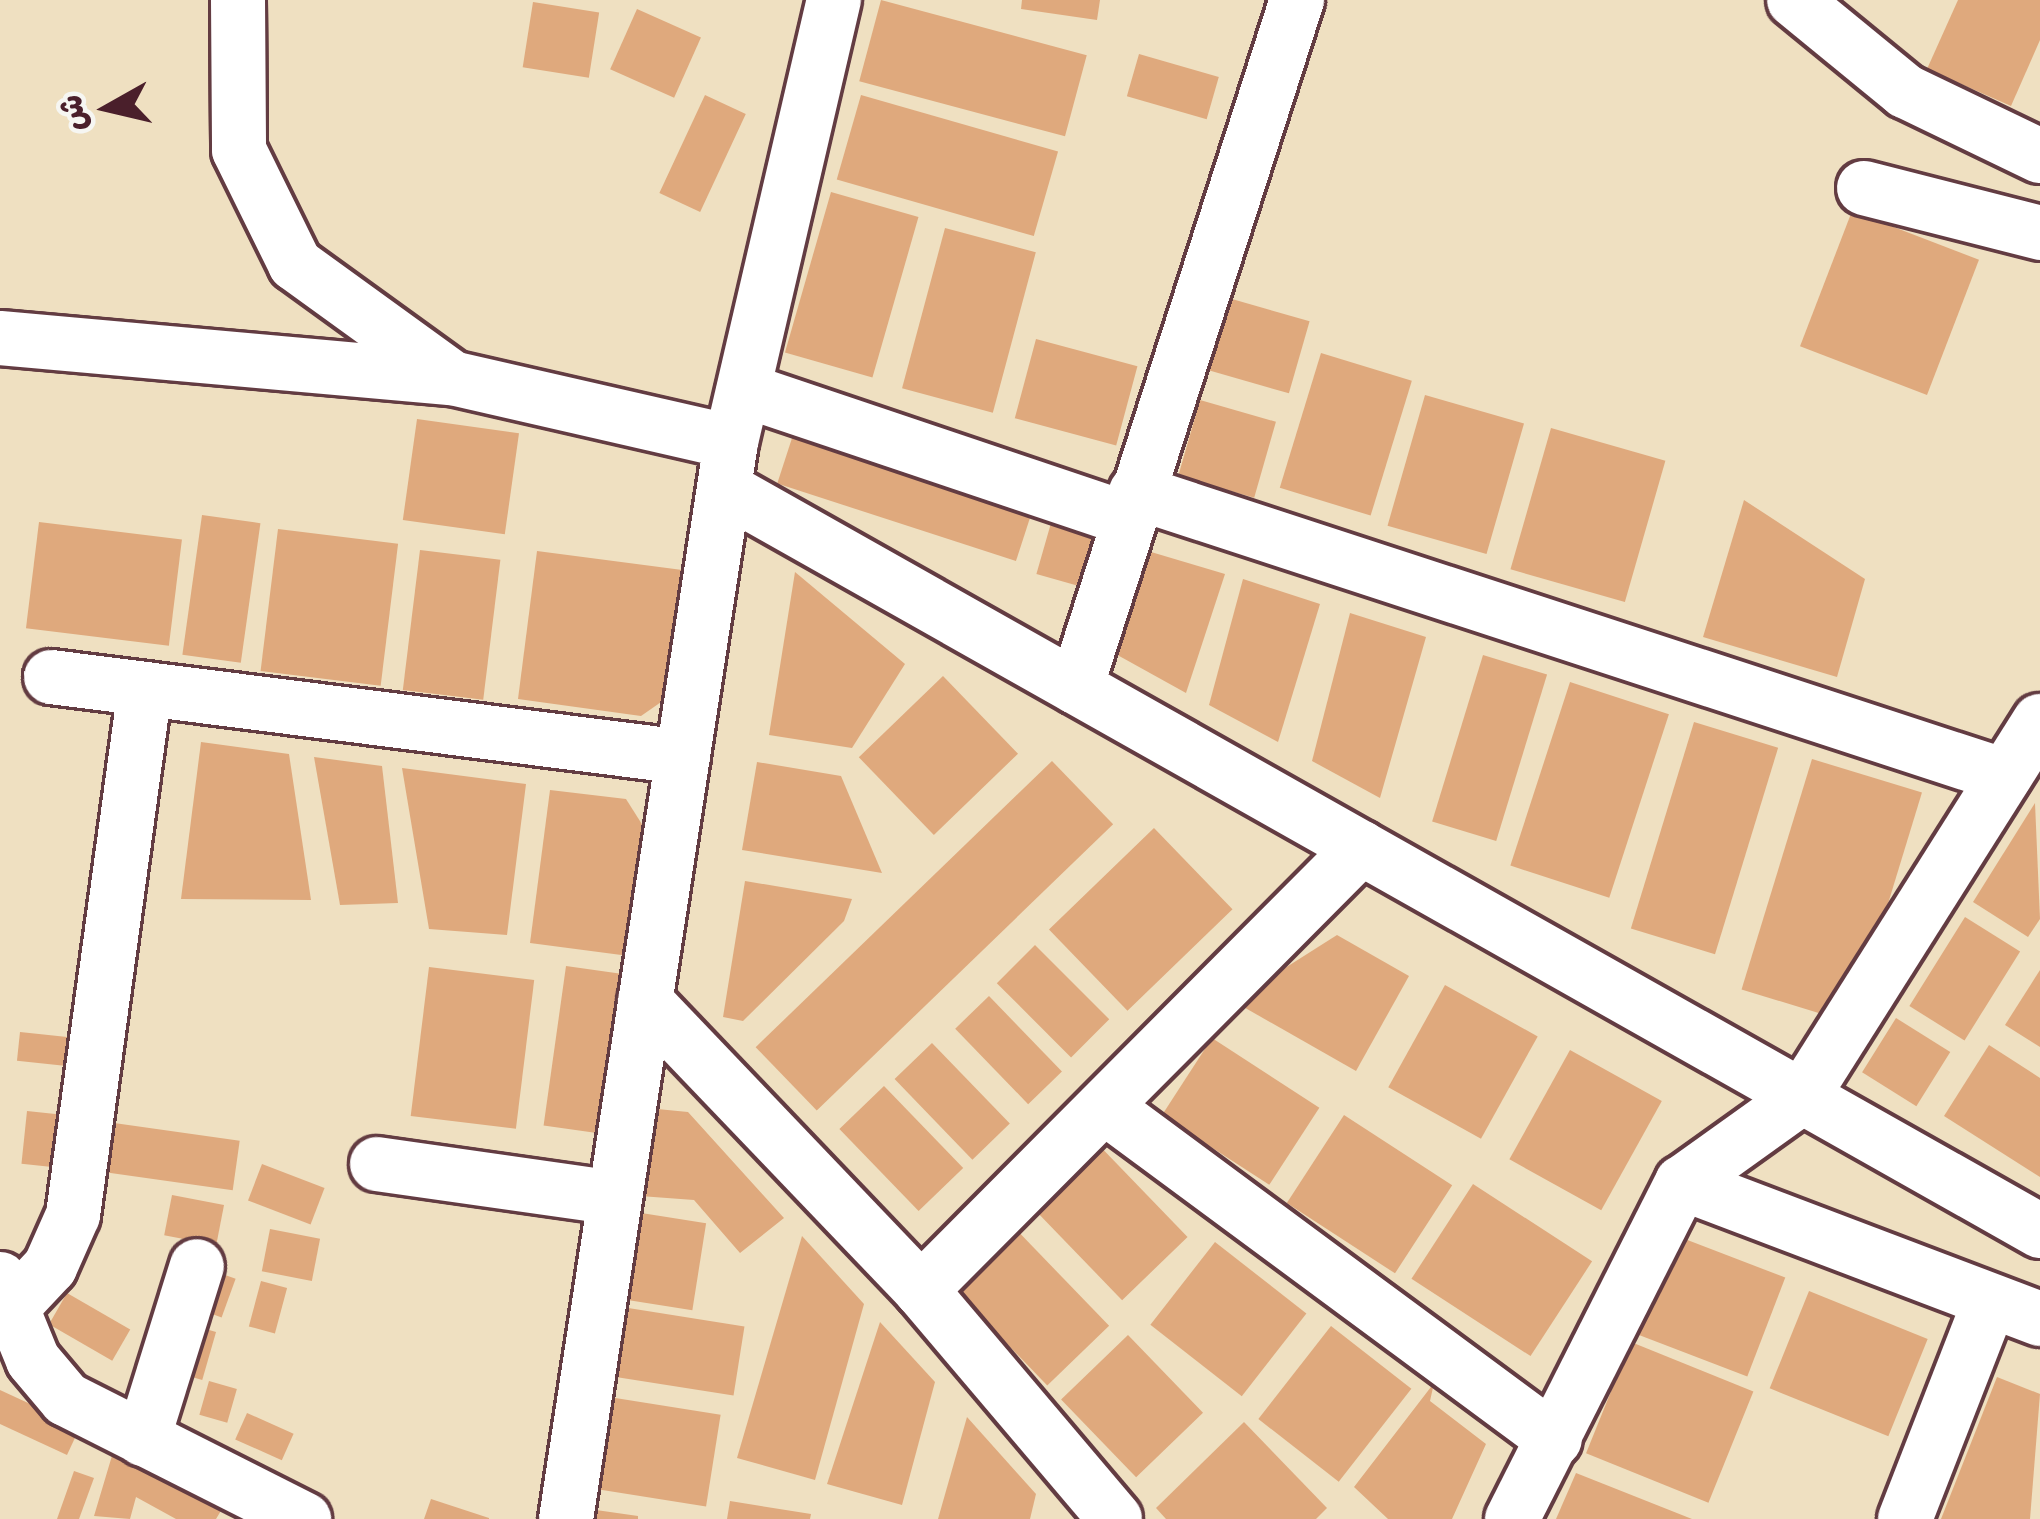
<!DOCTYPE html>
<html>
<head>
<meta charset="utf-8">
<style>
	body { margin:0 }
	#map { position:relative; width:2040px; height:1519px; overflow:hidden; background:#efe0c1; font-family:Itim,"Playpen Sans Arabic",sans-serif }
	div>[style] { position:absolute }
	.building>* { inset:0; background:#dfa97d; transform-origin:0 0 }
	.roads { filter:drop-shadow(3px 0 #633c42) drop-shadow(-3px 0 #633c42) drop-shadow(0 3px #633c42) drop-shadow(0 -3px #633c42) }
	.minor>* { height:54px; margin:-27px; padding:0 27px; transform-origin:27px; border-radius:27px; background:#fff }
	span { translate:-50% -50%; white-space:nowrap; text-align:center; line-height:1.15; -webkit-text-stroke:10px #f6f6f2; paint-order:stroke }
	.north { position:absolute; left:48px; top:48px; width:120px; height:120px; -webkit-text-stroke:9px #f6f6f2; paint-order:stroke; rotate:262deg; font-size:33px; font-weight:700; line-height:48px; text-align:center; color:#4a1f2b }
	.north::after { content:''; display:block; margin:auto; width:42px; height:54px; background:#4a1f2b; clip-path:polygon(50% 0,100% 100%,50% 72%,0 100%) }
</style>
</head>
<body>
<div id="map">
	<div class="building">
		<i style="left:881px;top:0;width:213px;height:84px;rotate:15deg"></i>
		<i style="clip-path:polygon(1022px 0,1100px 0,1097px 20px,1021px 9px)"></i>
		<i style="clip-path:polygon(1958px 0,2040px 0,2040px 40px,2011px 106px,1927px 69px)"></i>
		<i style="left:533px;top:2px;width:67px;height:66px;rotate:9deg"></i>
		<i style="left:637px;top:9px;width:70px;height:66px;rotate:24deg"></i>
		<i style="left:1139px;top:54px;width:83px;height:44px;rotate:16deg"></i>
		<i style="left:705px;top:95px;width:45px;height:108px;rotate:25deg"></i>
		<i style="left:861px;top:95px;width:205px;height:88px;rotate:16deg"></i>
		<i style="left:831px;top:192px;width:91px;height:167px;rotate:16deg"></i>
		<i style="left:1852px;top:211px;width:136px;height:145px;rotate:21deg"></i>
		<i style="left:945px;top:228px;width:94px;height:166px;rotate:15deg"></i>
		<i style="left:1225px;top:297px;width:88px;height:75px;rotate:16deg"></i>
		<i style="left:1036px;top:339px;width:105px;height:82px;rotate:15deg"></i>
		<i style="left:1321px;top:353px;width:95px;height:141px;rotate:17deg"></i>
		<i style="left:1425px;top:395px;width:103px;height:136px;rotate:16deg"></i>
		<i style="left:1200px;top:400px;width:79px;height:79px;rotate:16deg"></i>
		<i style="left:417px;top:419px;width:103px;height:102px;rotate:8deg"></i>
		<i style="left:1551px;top:428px;width:119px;height:147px;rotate:16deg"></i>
		<i style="left:793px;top:435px;width:251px;height:51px;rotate:18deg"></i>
		<i style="clip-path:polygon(1744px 500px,1865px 579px,1837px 677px,1703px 637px)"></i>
		<i style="left:202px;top:515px;width:59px;height:141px;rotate:8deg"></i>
		<i style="left:39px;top:522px;width:144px;height:107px;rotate:7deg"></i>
		<i style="left:1051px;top:523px;width:45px;height:53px;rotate:16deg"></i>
		<i style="left:278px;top:529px;width:121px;height:143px;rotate:7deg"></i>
		<i style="clip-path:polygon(1141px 549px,1225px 574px,1186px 693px,1112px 652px)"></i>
		<i style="left:420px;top:550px;width:81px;height:141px;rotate:7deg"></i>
		<i style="clip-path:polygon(537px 551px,690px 571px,674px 693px,641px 716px,518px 699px)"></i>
		<i style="clip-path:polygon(795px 572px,905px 664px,852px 748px,769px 735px)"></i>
		<i style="clip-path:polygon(1243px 579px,1320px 604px,1278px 742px,1209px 705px)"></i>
		<i style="clip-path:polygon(1350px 613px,1426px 637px,1380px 798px,1312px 761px)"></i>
		<i style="left:1483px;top:655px;width:67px;height:174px;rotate:17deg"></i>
		<i style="left:943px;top:676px;width:108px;height:117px;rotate:46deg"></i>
		<i style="left:1570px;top:682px;width:104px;height:193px;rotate:18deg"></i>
		<i style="left:1694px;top:722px;width:88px;height:216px;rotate:17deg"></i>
		<i style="clip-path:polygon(201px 742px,289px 754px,311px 900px,181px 899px)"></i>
		<i style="clip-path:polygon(314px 757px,382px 766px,398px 903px,340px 905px)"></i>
		<i style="left:1812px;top:759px;width:115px;height:241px;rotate:17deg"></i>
		<i style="left:1052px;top:761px;width:88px;height:412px;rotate:46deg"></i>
		<i style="clip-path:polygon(757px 762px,841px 776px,882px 873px,742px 850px)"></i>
		<i style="clip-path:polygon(402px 768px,526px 784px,507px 935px,429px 929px)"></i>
		<i style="clip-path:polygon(550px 790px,626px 799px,645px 829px,629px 956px,530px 943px)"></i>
		<i style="clip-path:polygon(2035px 803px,2040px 919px,2028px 937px,1973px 902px)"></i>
		<i style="left:1154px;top:828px;width:113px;height:146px;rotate:46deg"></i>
		<i style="clip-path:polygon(745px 881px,852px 899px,844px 921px,743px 1021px,723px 1017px)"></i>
		<i style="left:1965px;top:917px;width:65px;height:105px;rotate:32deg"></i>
		<i style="clip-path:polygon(1337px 935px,1409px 976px,1356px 1071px,1233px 1001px)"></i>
		<i style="left:1035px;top:945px;width:105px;height:54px;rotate:45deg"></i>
		<i style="left:566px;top:966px;width:59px;height:161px;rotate:8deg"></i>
		<i style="left:429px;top:967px;width:106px;height:150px;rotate:7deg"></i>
		<i style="clip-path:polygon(2040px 970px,2040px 1047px,2005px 1025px)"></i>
		<i style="left:1445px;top:985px;width:106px;height:117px;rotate:29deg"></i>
		<i style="left:989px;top:996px;width:105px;height:47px;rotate:46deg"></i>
		<i style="left:1896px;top:1018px;width:64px;height:64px;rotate:32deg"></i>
		<i style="left:20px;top:1032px;width:64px;height:29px;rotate:6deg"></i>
		<i style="left:1212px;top:1038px;width:128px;height:92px;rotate:33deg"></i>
		<i style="left:932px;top:1043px;width:112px;height:52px;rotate:46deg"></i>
		<i style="clip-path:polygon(1989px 1045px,2040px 1078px,2040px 1177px,1944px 1116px)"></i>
		<i style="left:1570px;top:1050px;width:105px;height:125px;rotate:29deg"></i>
		<i style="left:884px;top:1086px;width:114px;height:62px;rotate:46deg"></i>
		<i style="clip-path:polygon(647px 1108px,688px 1112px,784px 1218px,740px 1253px,694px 1200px,640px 1196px)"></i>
		<i style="left:27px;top:1111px;width:38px;height:53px;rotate:6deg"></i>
		<i style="left:1344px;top:1115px;width:129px;height:105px;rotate:33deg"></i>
		<i style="left:107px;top:1122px;width:134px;height:50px;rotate:8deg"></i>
		<i style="left:1091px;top:1137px;width:139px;height:91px;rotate:46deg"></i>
		<i style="left:262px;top:1164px;width:67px;height:39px;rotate:21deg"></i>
		<i style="left:1473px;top:1184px;width:142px;height:113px;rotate:33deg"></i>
		<i style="left:172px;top:1195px;width:53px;height:41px;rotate:11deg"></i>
		<i style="left:635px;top:1212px;width:72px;height:88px;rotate:9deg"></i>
		<i style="left:1007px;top:1220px;width:147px;height:86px;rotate:46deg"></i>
		<i style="left:270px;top:1229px;width:51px;height:43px;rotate:11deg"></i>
		<i style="clip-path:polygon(802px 1236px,864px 1304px,815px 1480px,737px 1458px)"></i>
		<i style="left:1677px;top:1236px;width:116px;height:106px;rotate:21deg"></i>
		<i style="left:1215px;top:1242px;width:116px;height:105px;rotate:38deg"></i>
		<i style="left:214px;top:1271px;width:23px;height:41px;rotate:20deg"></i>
		<i style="left:261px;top:1281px;width:27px;height:47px;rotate:15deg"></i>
		<i style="left:1809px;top:1291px;width:128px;height:105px;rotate:22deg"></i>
		<i style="left:67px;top:1293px;width:73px;height:36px;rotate:30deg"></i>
		<i style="left:622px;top:1307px;width:124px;height:70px;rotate:9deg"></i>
		<i style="clip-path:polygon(880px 1322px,935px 1382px,902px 1505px,827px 1484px)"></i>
		<i style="left:192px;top:1325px;width:25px;height:50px;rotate:16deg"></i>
		<i style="left:1331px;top:1326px;width:102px;height:118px;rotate:38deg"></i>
		<i style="left:1128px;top:1335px;width:108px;height:93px;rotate:46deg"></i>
		<i style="left:1631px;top:1342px;width:132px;height:120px;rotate:22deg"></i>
		<i style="clip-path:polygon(1997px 1377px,2040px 1394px,2030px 1519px,1941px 1519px)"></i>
		<i style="left:209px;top:1381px;width:29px;height:35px;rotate:16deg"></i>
		<i style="clip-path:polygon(1434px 1383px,1430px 1401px,1486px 1444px,1452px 1519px,1388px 1519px,1354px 1487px)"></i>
		<i style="clip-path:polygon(0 1390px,80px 1427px,67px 1455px,0 1424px)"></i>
		<i style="left:609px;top:1397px;width:113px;height:93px;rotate:9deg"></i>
		<i style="left:247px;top:1413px;width:51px;height:29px;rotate:24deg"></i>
		<i style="clip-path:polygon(967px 1417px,1036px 1494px,1030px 1519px,938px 1519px)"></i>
		<i style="clip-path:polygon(1244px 1422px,1327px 1508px,1316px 1519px,1166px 1519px,1156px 1508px)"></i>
		<i style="clip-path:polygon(114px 1449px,222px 1509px,216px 1519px,176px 1519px,136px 1497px,130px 1519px,94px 1516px)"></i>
		<i style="clip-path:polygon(74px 1471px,94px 1478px,79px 1519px,57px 1519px)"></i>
		<i style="clip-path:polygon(1576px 1473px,1692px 1519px,1556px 1519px)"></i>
		<i style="clip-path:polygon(431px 1499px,489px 1518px,489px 1519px,424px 1519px)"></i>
		<i style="clip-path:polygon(730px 1501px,811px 1514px,810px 1519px,727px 1519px)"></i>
		<i style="clip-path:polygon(596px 1510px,638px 1516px,638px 1519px,594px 1519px)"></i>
	</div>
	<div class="roads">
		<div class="minor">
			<i style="left:238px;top:0;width:150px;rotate:89.6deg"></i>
			<i style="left:239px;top:150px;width:127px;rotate:63.8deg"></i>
			<i style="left:295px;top:264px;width:191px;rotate:35.9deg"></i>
			<i style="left:1794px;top:0;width:144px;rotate:39.3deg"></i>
			<i style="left:1905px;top:91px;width:150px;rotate:25.7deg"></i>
			<i style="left:1864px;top:188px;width:182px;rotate:14.3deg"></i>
			<i style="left:0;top:338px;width:454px;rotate:5.1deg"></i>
			<i style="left:452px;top:378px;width:286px;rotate:12.9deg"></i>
			<i style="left:744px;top:390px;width:404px;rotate:18.6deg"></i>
			<i style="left:725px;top:489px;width:1510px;rotate:29.43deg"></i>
			<i style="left:1136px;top:492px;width:914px;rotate:18.1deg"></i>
			<i style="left:51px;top:677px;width:637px;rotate:7.21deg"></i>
			<i style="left:1076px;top:687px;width:722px;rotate:-72.17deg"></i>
			<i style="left:645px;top:1001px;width:400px;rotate:46.3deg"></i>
			<i style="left:921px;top:1290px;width:300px;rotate:49.7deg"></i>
			<i style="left:1106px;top:1108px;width:558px;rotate:36.48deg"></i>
			<i style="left:377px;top:1164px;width:240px;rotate:8.1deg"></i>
			<i style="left:1682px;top:1183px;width:383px;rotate:20.8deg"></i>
			<i style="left:0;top:1279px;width:87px;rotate:67.8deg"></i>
			<i style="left:33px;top:1360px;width:51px;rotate:49.8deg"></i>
			<i style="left:66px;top:1399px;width:267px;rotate:26.8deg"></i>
			<i style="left:921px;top:1290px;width:624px;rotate:-45.13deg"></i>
			<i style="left:17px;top:1302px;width:48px;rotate:-46.7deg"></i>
			<i style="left:50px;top:1267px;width:57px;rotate:-66.1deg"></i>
			<i style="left:73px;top:1215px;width:531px;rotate:-82.21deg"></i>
			<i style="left:143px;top:1439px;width:181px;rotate:-72.7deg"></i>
			<i style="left:566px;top:1519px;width:1090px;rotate:-81.29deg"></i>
			<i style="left:731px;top:442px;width:454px;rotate:-76.9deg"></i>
			<i style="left:1512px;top:1519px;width:377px;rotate:-63.2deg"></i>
			<i style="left:1682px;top:1183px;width:148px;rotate:-35.6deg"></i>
			<i style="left:1802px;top:1097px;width:445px;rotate:-57.7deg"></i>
			<i style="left:1905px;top:1519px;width:234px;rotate:-68.7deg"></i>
		</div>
	</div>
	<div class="north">ش</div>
</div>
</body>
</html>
